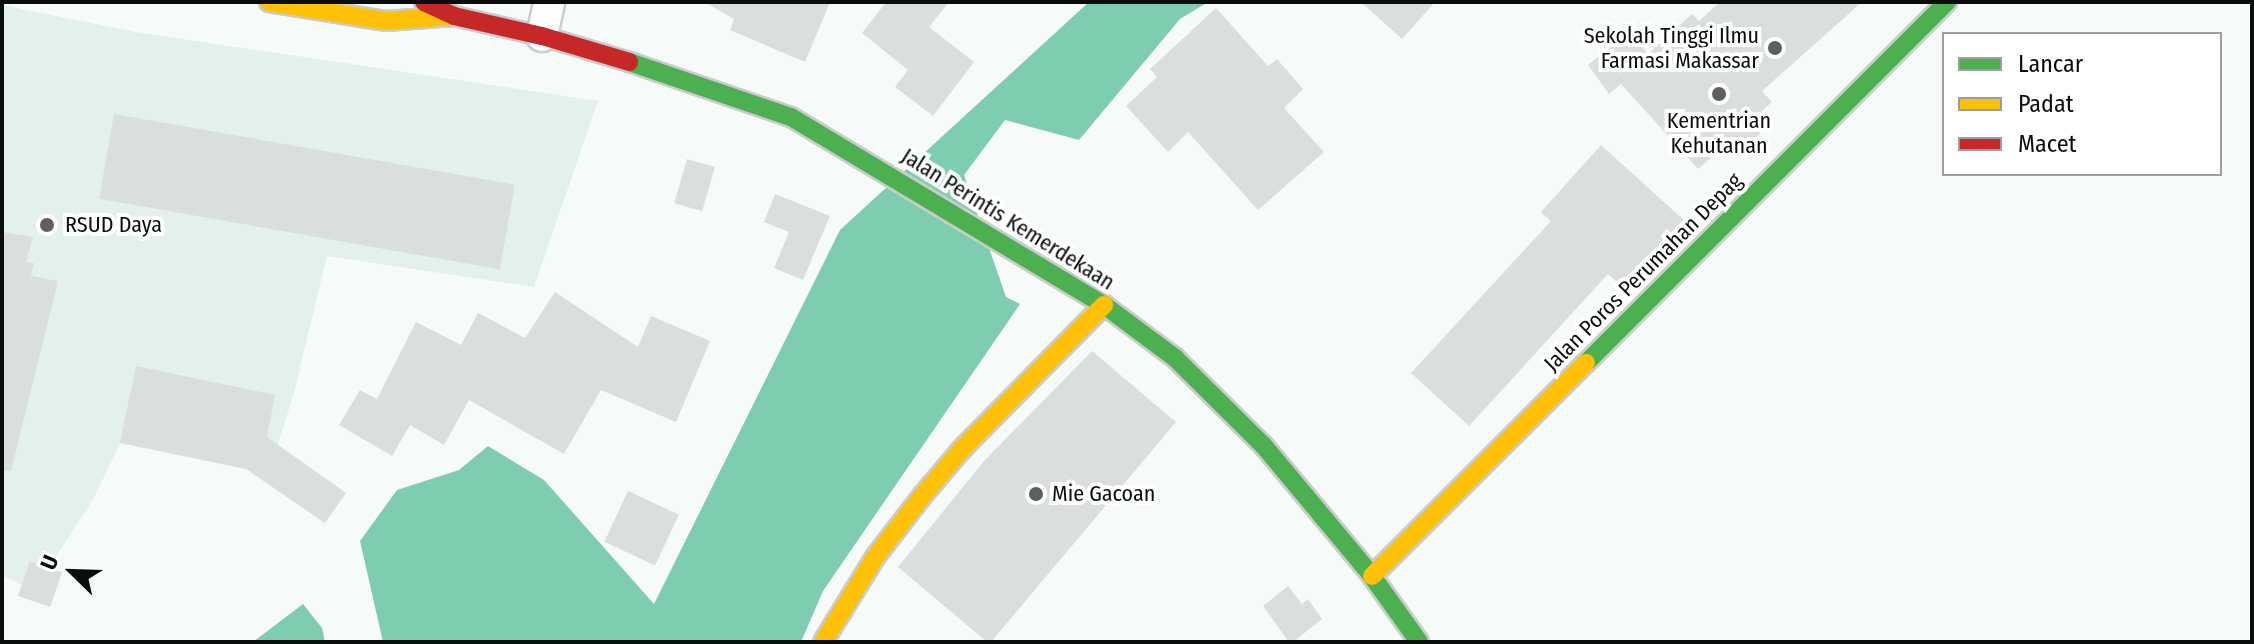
<!DOCTYPE html>
<html>
<head>
<meta charset="utf-8">
<style>
	body { margin:0 }
	#map { position:relative; width:2254px; height:644px; overflow:hidden; background:#f6fbf9; font-family:"Fira Sans Condensed",sans-serif }
	div>[style] { position:absolute }
	.built>* { inset:0; background:#e4f0eb }
	.water>* { inset:0; background:#7ecdb1 }
	.building>* { inset:0; background:#dadedc; transform-origin:0 0 }
	.roads { filter:drop-shadow(2px 0 #c9cccb) drop-shadow(-2px 0 #c9cccb) drop-shadow(0 2px #c9cccb) drop-shadow(0 -2px #c9cccb) }
	.street>* { height:30px; margin:-15px; padding:0 15px; transform-origin:15px; border-radius:15px; background:#fefefe }
	.fast>* { height:18px; margin:-9px; padding:0 9px; transform-origin:9px; border-radius:9px; background:#4caf50 }
	.slow>* { height:18px; margin:-9px; padding:0 9px; transform-origin:9px; border-radius:9px; background:#ffc107 }
	.jam>* { height:18px; margin:-9px; padding:0 9px; transform-origin:9px; border-radius:9px; background:#c62828 }
	.dots>* { width:22px; height:22px; translate:-50% -50%; box-sizing:border-box; border:4px solid #fff; border-radius:50% }
	span { translate:-50% -50%; white-space:nowrap; text-align:center; line-height:1.15; -webkit-text-stroke:8px #fff; paint-order:stroke }
	.poi-label { font-size:22px; color:#0b0d0c }
	.right { translate:-100% -50%; text-align:right }
	.left { translate:0 -50%; text-align:left }
	.street-label { font-size:22px; color:#0b0d0c }
	.frame { position:absolute; inset:0; border:4px solid #0b0d0c; pointer-events:none }
	.legend { position:absolute; left:1942px; top:32px; width:280px; height:144px; box-sizing:border-box; background:#fff; border:2px solid #9d9e9e; margin:0; padding:10px 14px; list-style:none; font-size:24px; color:#0b0d0c }
	.legend li { display:flex; align-items:center; gap:16px; height:40px }
	.legend b { width:40px; border:2px solid #9d9e9e }
	.north { position:absolute; left:32px; top:532px; width:80px; height:80px; -webkit-text-stroke:6px #fff; paint-order:stroke; rotate:293deg; font-size:22px; font-weight:700; line-height:32px; text-align:center; color:#0b0d0c }
	.north::after { content:''; display:block; margin:auto; width:28px; height:36px; background:#0b0d0c; clip-path:polygon(50% 0,100% 100%,50% 72%,0 100%) }
</style>
</head>
<body>
<div id="map">
	<div class="built">
		<i style="clip-path:polygon(2px 5px,136px 32px,598px 101px,534px 287px,327px 256px,294px 393px,272px 463px,260px 467px,120px 443px,94px 498px,34px 590px,2px 576px)"></i>
	</div>
	<div class="water">
		<i style="clip-path:polygon(1089px 2px,1208px 2px,1180px 19px,1079px 140px,1005px 120px,964px 175px,1006px 297px,1020px 304px,823px 591px,801px 642px,383px 642px,360px 541px,397px 490px,459px 470px,488px 446px,544px 480px,654px 604px,840px 230px)"></i>
		<i style="clip-path:polygon(303px 604px,322px 628px,325px 642px,253px 642px)"></i>
	</div>
	<div class="building">
		<i style="clip-path:polygon(704px 2px,830px 2px,805px 62px,730px 30px,734px 19px)"></i>
		<i style="clip-path:polygon(886px 2px,949px 2px,929px 27px,974px 62px,933px 116px,895px 87px,908px 70px,862px 33px)"></i>
		<i style="clip-path:polygon(1361px 2px,1435px 2px,1402px 39px)"></i>
		<i style="clip-path:polygon(1720px 2px,1862px 2px,1762px 91px,1772px 102px,1751px 121px,1761px 133px,1736px 154px,1727px 144px,1698px 169px,1621px 84px,1609px 94px,1588px 65px,1630px 31px,1648px 54px,1692px 14px,1699px 21px)"></i>
		<i style="clip-path:polygon(1216px 8px,1268px 66px,1277px 59px,1303px 89px,1284px 108px,1324px 152px,1258px 210px,1188px 132px,1168px 152px,1126px 106px,1157px 77px,1150px 69px)"></i>
		<i style="left:114px;top:114px;width:407px;height:86px;rotate:10deg"></i>
		<i style="clip-path:polygon(1601px 145px,1686px 222px,1625px 289px,1608px 274px,1469px 426px,1411px 373px,1551px 221px,1541px 212px)"></i>
		<i style="left:687px;top:159px;width:29px;height:46px;rotate:16deg"></i>
		<i style="clip-path:polygon(775px 194px,830px 216px,803px 280px,774px 268px,789px 232px,764px 222px)"></i>
		<i style="clip-path:polygon(2px 232px,33px 237px,26px 262px,34px 263px,31px 276px,58px 281px,11px 471px,2px 470px)"></i>
		<i style="clip-path:polygon(555px 292px,638px 347px,651px 316px,710px 341px,676px 422px,601px 390px,564px 454px,469px 400px,444px 445px,410px 425px,392px 456px,339px 425px,360px 390px,377px 399px,416px 322px,461px 345px,478px 313px,525px 338px)"></i>
		<i style="clip-path:polygon(1092px 351px,1176px 422px,991px 642px,987px 642px,898px 567px,984px 461px)"></i>
		<i style="clip-path:polygon(136px 366px,275px 395px,267px 437px,346px 493px,325px 523px,246px 469px,120px 443px)"></i>
		<i style="left:628px;top:491px;width:56px;height:56px;rotate:25deg"></i>
		<i style="left:30px;top:561px;width:34px;height:37px;rotate:19deg"></i>
		<i style="clip-path:polygon(1288px 586px,1302px 604px,1308px 599px,1322px 619px,1293px 642px,1289px 642px,1263px 606px)"></i>
	</div>
	<div class="roads">
		<div class="street">
			<i style="left:542px;top:36px;width:35px;rotate:-78deg"></i>
		</div>
		<div class="fast">
			<i style="left:629px;top:62px;width:171px;rotate:18.8deg"></i>
			<i style="left:791px;top:117px;width:365px;rotate:31deg"></i>
			<i style="left:1104px;top:305px;width:89px;rotate:36.7deg"></i>
			<i style="left:1175px;top:358px;width:124px;rotate:44.7deg"></i>
			<i style="left:1263px;top:445px;width:170px;rotate:50.2deg"></i>
			<i style="left:1372px;top:576px;width:81px;rotate:54.5deg"></i>
			<i style="left:1586px;top:363px;width:511px;rotate:-45deg"></i>
		</div>
		<div class="slow">
			<i style="left:269px;top:2px;width:119px;rotate:9.2deg"></i>
			<i style="left:386px;top:21px;width:68px;rotate:-4.2deg"></i>
			<i style="left:1372px;top:576px;width:302px;rotate:-44.9deg"></i>
			<i style="left:823px;top:642px;width:101px;rotate:-58.4deg"></i>
			<i style="left:876px;top:556px;width:77px;rotate:-52.4deg"></i>
			<i style="left:923px;top:495px;width:59px;rotate:-49.8deg"></i>
			<i style="left:961px;top:450px;width:204px;rotate:-45.4deg"></i>
		</div>
		<div class="jam">
			<i style="left:424px;top:2px;width:33px;rotate:25deg"></i>
			<i style="left:454px;top:16px;width:90px;rotate:12.8deg"></i>
			<i style="left:542px;top:36px;width:91px;rotate:16.6deg"></i>
		</div>
	</div>
	<div class="dots">
		<i style="left:1775px;top:48px;background:#5d605f"></i>
		<i style="left:1719px;top:94px;background:#5d605f"></i>
		<i style="left:47px;top:225px;background:#5d605f"></i>
		<i style="left:1036px;top:494px;background:#5d605f"></i>
	</div>
	<div class="poi-label">
		<span class="right" style="left:1759px;top:48px">Sekolah Tinggi Ilmu<br>Farmasi Makassar</span>
		<span style="left:1719px;top:133px">Kementrian<br>Kehutanan</span>
		<span class="left" style="left:65px;top:225px">RSUD Daya</span>
		<span class="left" style="left:1052px;top:494px">Mie Gacoan</span>
	</div>
	<div class="street-label">
		<span style="left:1008px;top:219px;rotate:32deg">Jalan Perintis Kemerdekaan</span>
		<span style="left:1643px;top:272px;rotate:-45deg">Jalan Poros Perumahan Depag</span>
	</div>
	<div class="frame"></div>
	<ul class="legend">
	<li><b style="height:10px;background:#4caf50"></b>Lancar</li>
	<li><b style="height:10px;background:#ffc107"></b>Padat</li>
	<li><b style="height:10px;background:#c62828"></b>Macet</li>
	</ul>
	<div class="north">U</div>
</div>
</body>
</html>
